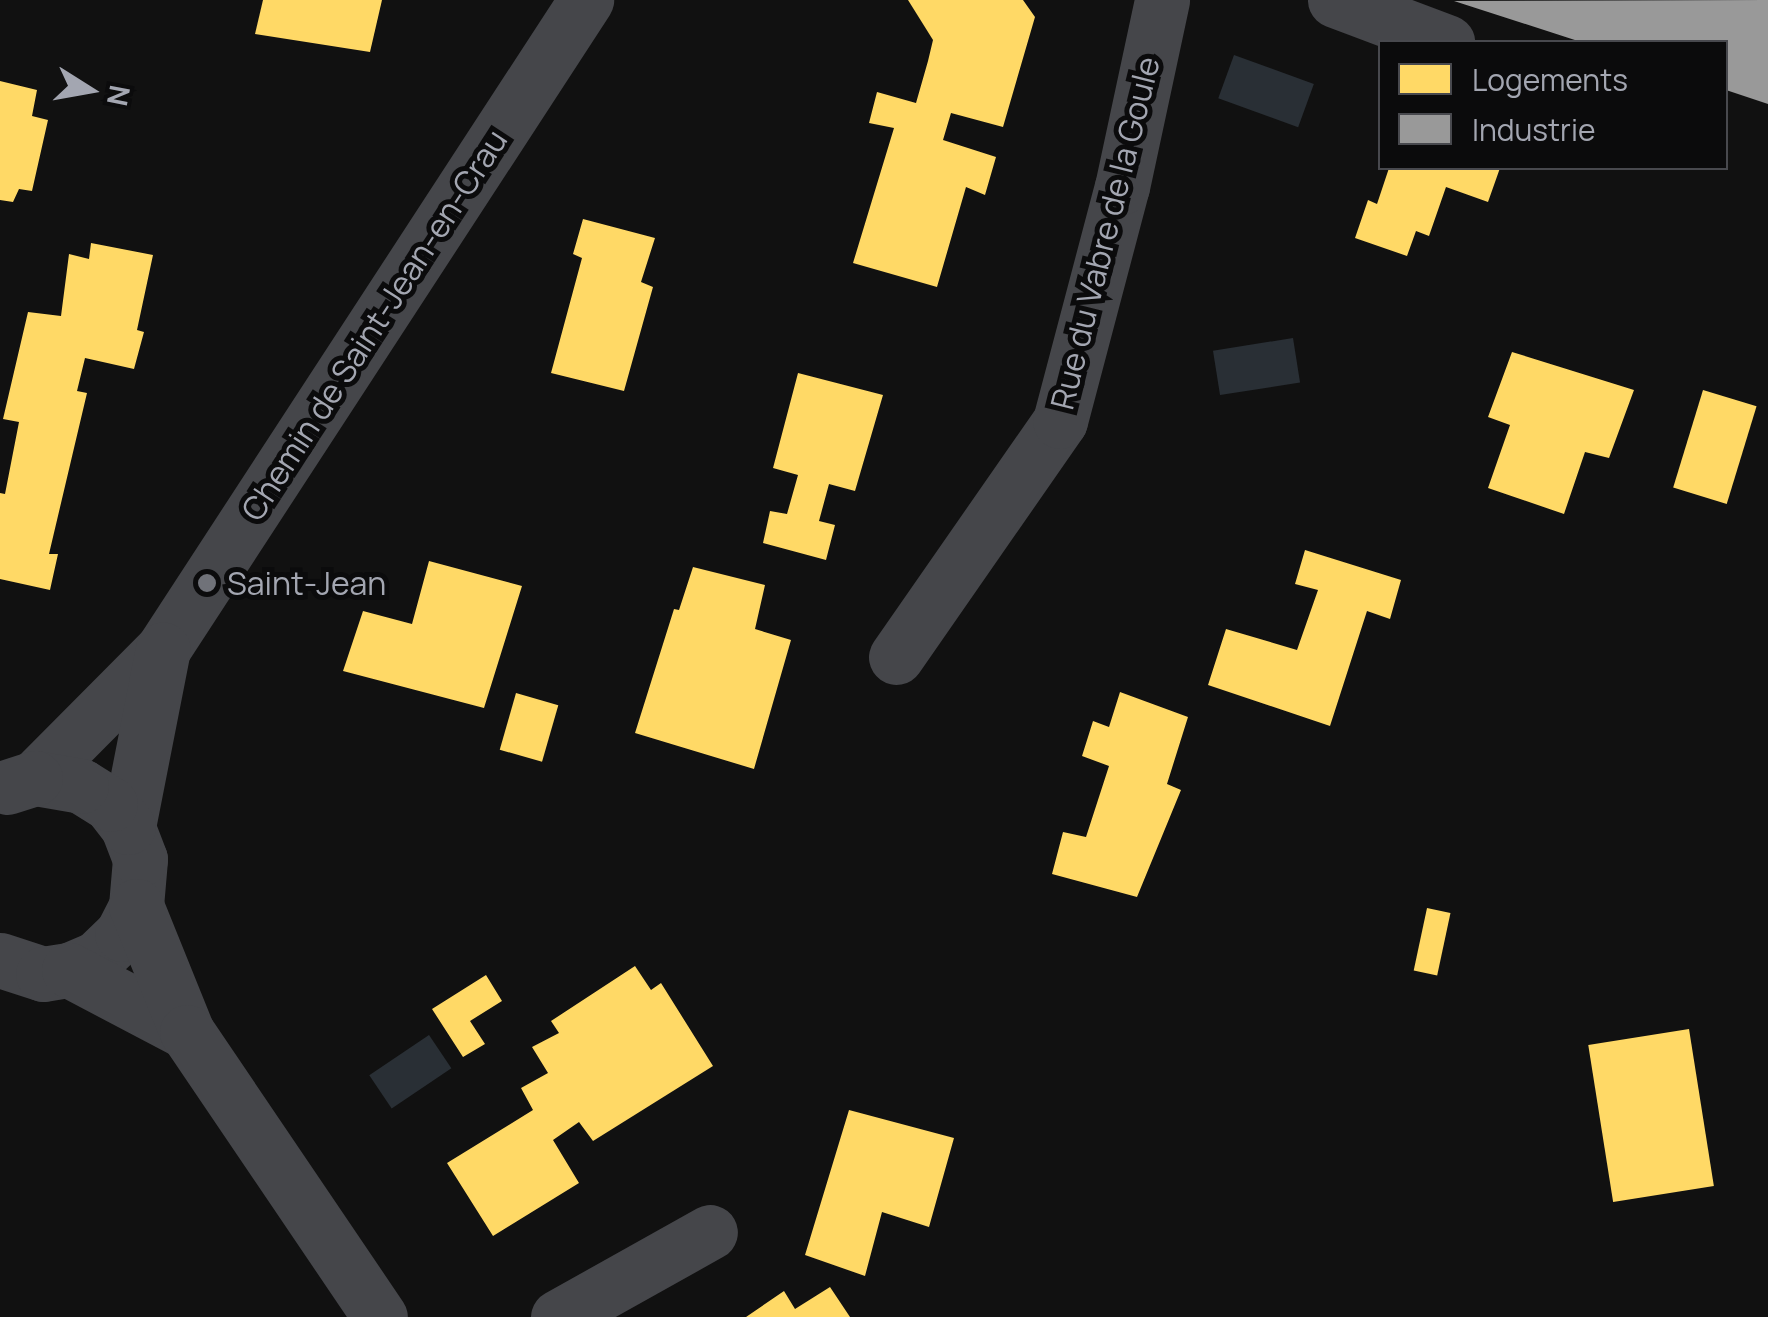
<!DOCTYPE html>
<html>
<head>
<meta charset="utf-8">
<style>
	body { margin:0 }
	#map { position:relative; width:1768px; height:1317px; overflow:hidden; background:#111; font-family:Manrope,sans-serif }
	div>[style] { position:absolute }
	.water>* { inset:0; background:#292f35; transform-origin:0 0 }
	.homes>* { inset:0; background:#ffd966; transform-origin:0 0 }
	.industry>* { inset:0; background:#999 }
	.minor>* { height:55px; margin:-27.5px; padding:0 27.5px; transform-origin:27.5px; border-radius:27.5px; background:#45464a }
	.dots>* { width:28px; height:28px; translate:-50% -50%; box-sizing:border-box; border:5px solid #0b0b0c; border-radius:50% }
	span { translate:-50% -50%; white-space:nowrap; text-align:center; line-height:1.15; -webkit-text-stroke:10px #0b0b0c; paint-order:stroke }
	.street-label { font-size:32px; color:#a3a6b1 }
	.poi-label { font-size:32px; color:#a3a6b1 }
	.left { translate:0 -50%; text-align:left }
	.legend { position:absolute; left:1378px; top:40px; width:350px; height:130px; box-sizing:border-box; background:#0b0b0c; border:2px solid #48494e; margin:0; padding:12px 18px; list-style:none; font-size:30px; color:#a3a6b1 }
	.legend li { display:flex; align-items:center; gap:20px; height:50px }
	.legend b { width:50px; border:2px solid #48494e }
	.north { position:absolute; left:40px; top:40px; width:100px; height:100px; -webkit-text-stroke:8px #0b0b0c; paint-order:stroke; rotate:101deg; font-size:28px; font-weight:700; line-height:40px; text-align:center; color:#a3a6b1 }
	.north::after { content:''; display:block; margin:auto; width:35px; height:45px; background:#a3a6b1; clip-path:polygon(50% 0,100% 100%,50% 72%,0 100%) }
</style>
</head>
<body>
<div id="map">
	<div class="water">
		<i style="left:1234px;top:55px;width:85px;height:46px;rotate:20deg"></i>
		<i style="left:1293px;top:338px;width:45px;height:81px;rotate:81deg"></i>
		<i style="left:429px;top:1035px;width:40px;height:72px;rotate:56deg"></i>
	</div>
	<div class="homes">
		<i style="clip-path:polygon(263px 0,382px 0,370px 52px,255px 34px)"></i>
		<i style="clip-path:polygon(908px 0,1023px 0,1035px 17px,1003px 127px,951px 113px,943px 140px,996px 157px,985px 195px,966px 187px,937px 287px,853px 263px,894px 128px,869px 123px,877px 92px,916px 103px,928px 61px,933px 40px)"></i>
		<i style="clip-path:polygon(0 81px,37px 90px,32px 116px,48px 120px,32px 191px,19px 189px,13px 202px,0 200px)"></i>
		<i style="clip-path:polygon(1389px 168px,1500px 168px,1488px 202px,1446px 187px,1429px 236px,1416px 231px,1407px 256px,1355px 238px,1368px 200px,1377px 204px)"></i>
		<i style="clip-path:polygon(583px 219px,655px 238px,641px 282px,653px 287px,624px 391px,551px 373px,582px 258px,573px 254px)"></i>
		<i style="clip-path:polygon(91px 243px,153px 255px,137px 330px,144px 332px,134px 369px,85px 358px,77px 391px,87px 393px,49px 554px,58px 554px,50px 590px,0 579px,0 493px,5px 494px,19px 422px,3px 419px,28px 312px,61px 316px,69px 254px,89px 259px)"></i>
		<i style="clip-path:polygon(1512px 352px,1634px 390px,1609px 458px,1585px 452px,1564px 514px,1488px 488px,1510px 425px,1488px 417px)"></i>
		<i style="clip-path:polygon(798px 373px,883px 395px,855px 491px,829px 484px,819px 521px,835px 525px,826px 560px,763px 543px,770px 511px,787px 514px,798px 475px,773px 468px)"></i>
		<i style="left:1703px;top:390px;width:56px;height:102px;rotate:17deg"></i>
		<i style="clip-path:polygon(1305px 550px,1401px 580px,1390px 619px,1367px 611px,1330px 726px,1208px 685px,1226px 629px,1297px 650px,1318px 590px,1295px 584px)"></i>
		<i style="clip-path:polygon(429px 561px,522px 586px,484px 708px,343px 671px,363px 611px,412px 624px)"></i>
		<i style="clip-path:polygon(693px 567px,765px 585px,755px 629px,791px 640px,754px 769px,635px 733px,674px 609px,679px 610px)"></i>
		<i style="clip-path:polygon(1120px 692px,1188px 717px,1167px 784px,1181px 790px,1137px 897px,1052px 874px,1063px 832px,1086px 837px,1109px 766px,1082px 756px,1093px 721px,1109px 727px)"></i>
		<i style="left:516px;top:693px;width:44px;height:59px;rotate:16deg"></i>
		<i style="left:1427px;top:908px;width:24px;height:64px;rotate:12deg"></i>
		<i style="clip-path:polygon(635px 966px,651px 990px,661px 983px,713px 1066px,593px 1141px,579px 1122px,553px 1140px,579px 1183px,493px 1236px,447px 1163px,533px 1110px,521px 1088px,548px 1073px,532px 1047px,559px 1033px,551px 1021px)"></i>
		<i style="clip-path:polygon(486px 975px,502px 1001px,470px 1021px,485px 1044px,463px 1057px,432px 1009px)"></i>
		<i style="left:1689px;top:1029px;width:159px;height:102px;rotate:81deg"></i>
		<i style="clip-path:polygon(849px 1110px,954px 1138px,929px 1227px,882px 1212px,865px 1276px,805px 1255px)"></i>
		<i style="clip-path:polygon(830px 1287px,850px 1317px,746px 1317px,784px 1291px,795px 1309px)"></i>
	</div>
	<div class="industry">
		<i style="clip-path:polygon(1768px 0,1768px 104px,1726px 90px,1726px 42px,1581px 42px,1454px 1px)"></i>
	</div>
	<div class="minor">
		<i style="left:1335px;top:0;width:120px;rotate:20.6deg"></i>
		<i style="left:896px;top:657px;width:287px;rotate:-55.2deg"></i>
		<i style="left:1060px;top:421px;width:242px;rotate:-75.2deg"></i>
		<i style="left:1122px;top:187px;width:191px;rotate:-77.9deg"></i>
		<i style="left:35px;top:778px;width:182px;rotate:-45.2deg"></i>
		<i style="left:163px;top:649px;width:775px;rotate:-56.9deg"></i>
		<i style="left:128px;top:827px;width:181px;rotate:-78.9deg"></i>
		<i style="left:0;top:960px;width:45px;rotate:18deg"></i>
		<i style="left:43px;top:974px;width:26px;rotate:-9deg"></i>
		<i style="left:69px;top:970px;width:30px;rotate:-23deg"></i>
		<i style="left:97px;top:958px;width:35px;rotate:-44deg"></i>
		<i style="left:122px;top:934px;width:31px;rotate:-63deg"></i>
		<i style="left:136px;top:906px;width:47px;rotate:-85.1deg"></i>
		<i style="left:140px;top:859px;width:34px;rotate:-111deg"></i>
		<i style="left:128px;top:827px;width:29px;rotate:-128deg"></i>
		<i style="left:110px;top:804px;width:34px;rotate:-148deg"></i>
		<i style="left:81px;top:786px;width:47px;rotate:-170.1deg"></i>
		<i style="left:35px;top:778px;width:29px;rotate:162deg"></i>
		<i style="left:69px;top:970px;width:133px;rotate:27.7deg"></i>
		<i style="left:187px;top:1032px;width:136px;rotate:-112deg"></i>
		<i style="left:187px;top:1032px;width:344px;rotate:55.9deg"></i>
		<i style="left:558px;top:1317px;width:174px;rotate:-29.2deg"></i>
	</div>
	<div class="dots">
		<i style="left:207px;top:583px;background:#707279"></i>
	</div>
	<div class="street-label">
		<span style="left:1105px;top:233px;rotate:-76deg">Rue du Vabre de la Goule</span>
		<span style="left:374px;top:325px;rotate:-57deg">Chemin de Saint-Jean-en-Crau</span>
	</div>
	<div class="poi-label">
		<span class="left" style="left:227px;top:583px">Saint-Jean</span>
	</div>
	<ul class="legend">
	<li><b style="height:28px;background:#ffd966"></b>Logements</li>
	<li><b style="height:28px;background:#999"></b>Industrie</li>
	</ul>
	<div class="north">N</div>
</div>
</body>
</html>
